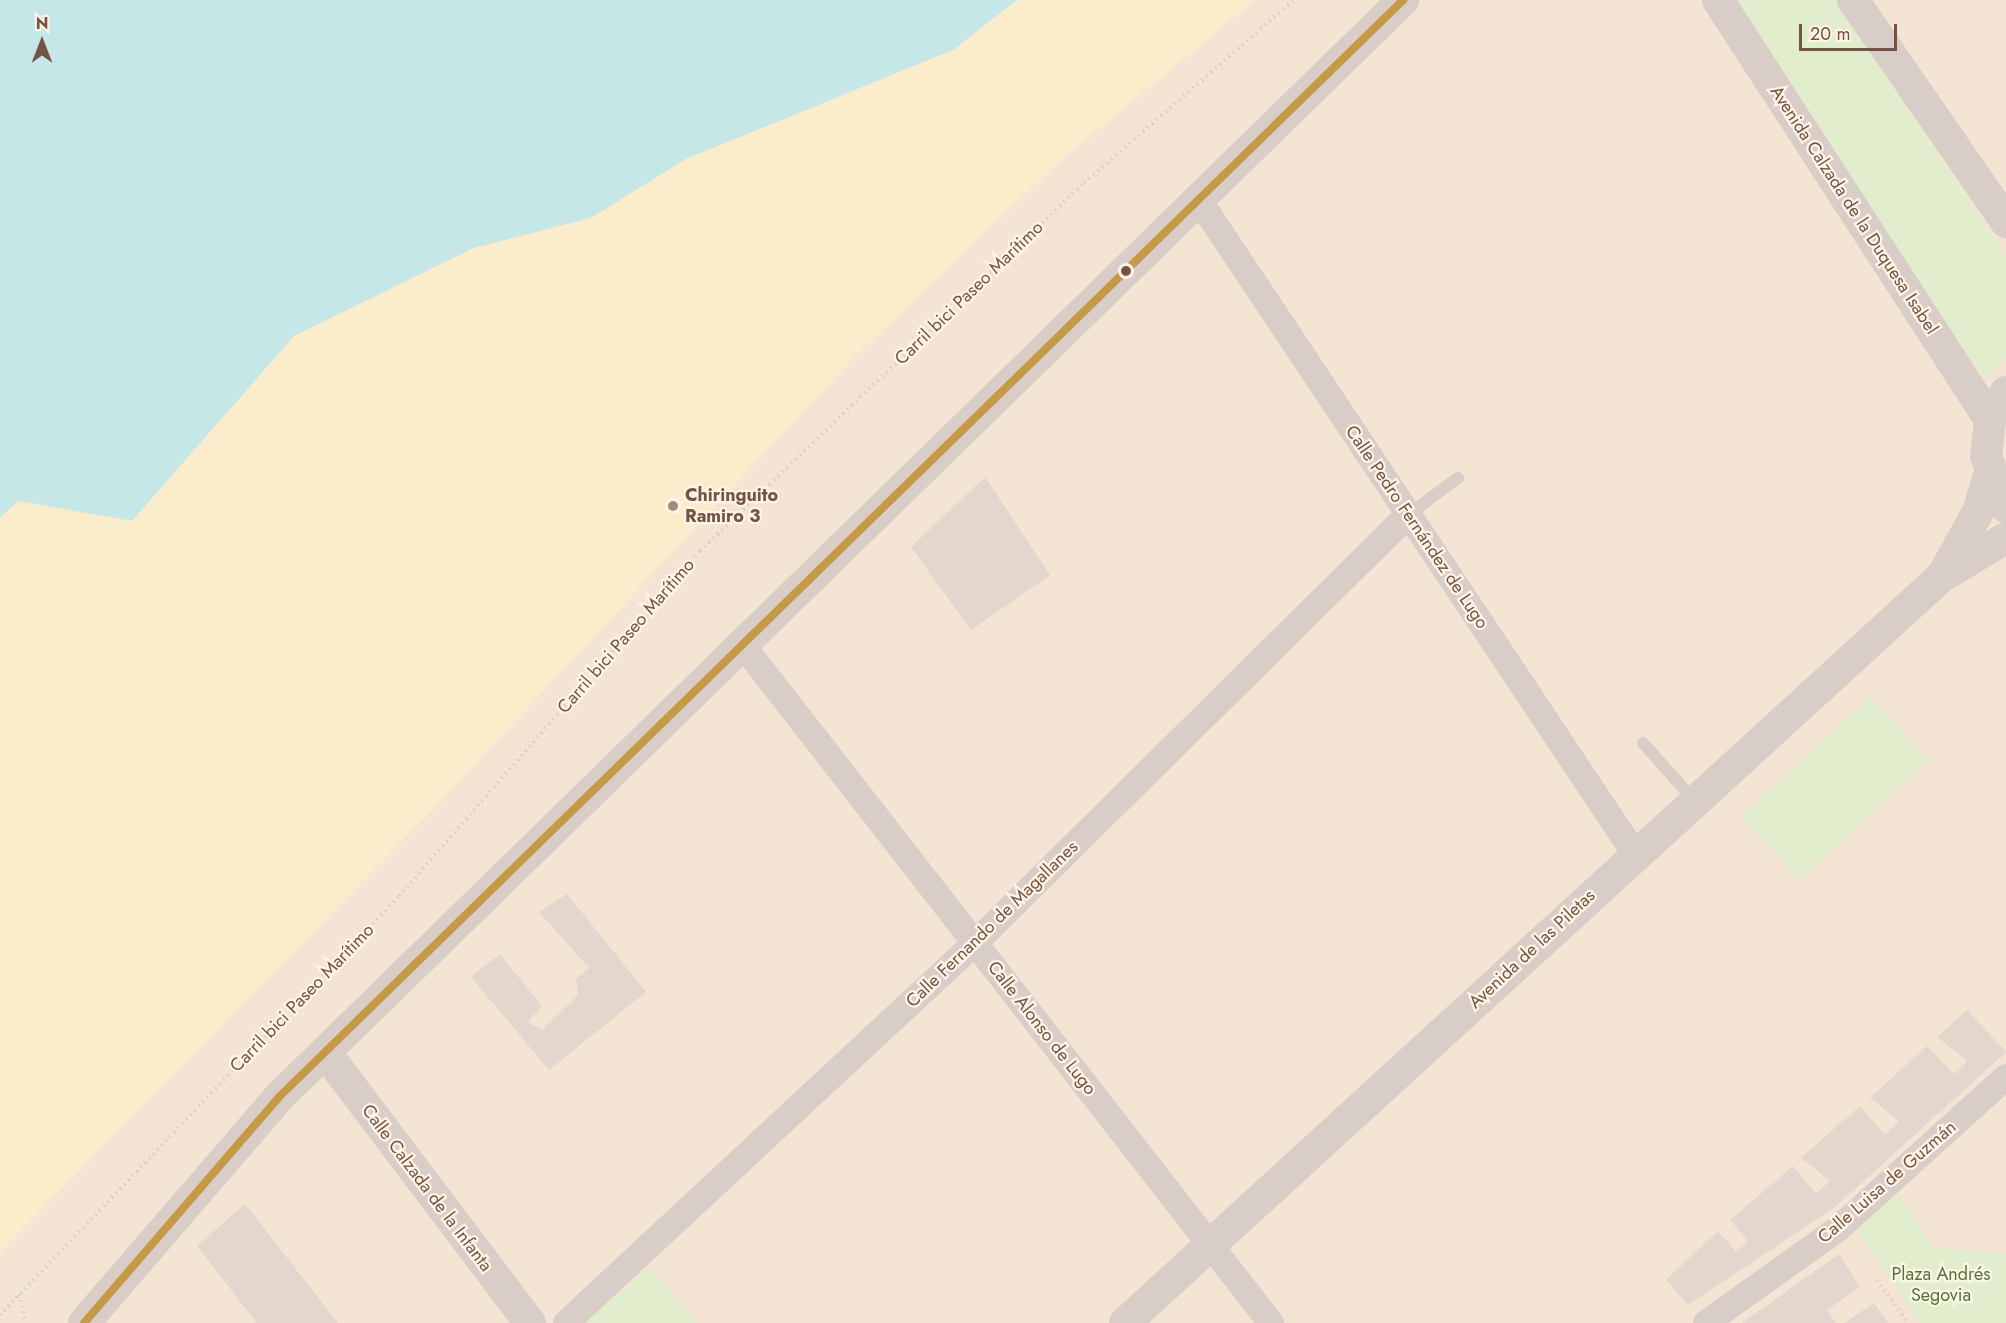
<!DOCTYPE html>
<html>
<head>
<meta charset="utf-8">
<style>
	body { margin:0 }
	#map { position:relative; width:2006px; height:1323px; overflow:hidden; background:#f6efe5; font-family:Jost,sans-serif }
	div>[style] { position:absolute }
	.residential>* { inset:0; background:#f3e4d4 }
	.green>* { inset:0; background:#e2edce; transform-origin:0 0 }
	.sand>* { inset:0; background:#fbedcc }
	.water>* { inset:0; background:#c6e7e8 }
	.building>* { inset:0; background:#e3d6cd }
	.path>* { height:4px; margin-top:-2px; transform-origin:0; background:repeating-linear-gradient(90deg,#d9cfca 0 1.5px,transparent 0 6px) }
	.service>* { height:12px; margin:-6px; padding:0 6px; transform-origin:6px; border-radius:6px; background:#d8cdc7 }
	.minor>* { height:26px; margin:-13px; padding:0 13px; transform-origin:13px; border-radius:13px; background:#d8cdc7 }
	.tertiary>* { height:32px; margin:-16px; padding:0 16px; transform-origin:16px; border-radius:16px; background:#d8cdc7 }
	.bus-1>* { height:8px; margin:-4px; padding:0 4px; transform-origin:4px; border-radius:4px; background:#c59945 }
	.dots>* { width:16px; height:16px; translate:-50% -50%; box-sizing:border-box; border:3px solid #fff4e6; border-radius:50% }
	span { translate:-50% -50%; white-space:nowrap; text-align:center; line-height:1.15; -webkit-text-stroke:4.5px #fff4e6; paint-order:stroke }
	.street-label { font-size:18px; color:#755344 }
	.poi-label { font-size:18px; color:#755344; font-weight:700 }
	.left { translate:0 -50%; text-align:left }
	.park-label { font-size:18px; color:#4e7739 }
	.north { position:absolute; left:12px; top:12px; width:60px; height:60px; -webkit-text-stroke:4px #fff4e6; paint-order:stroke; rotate:0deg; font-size:16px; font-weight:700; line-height:24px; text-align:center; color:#755344 }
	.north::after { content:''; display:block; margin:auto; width:21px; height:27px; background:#755344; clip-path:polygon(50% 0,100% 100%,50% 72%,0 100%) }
	.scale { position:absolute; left:1799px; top:24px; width:98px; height:27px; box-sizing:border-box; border:3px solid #755344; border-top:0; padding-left:8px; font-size:18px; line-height:21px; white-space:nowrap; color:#755344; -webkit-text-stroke:4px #fff4e6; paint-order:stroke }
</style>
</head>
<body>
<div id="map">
	<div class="residential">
		<i style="clip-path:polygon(1255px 0,2006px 0,2006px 1323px,0 1323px,0 1252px,440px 802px,854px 357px,1061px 160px)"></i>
	</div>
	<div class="green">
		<i style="clip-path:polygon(1733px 0,1835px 0,2006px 257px,2006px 359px,1983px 378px)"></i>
		<i style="left:1870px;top:697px;width:86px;height:176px;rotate:47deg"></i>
		<i style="clip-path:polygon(1898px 1194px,1934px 1248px,2006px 1254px,2006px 1323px,1921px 1323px,1856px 1230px)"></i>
		<i style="clip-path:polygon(648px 1267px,697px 1323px,586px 1323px)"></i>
	</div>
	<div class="sand">
		<i style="clip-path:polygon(1017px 0,1255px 0,1061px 160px,854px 357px,440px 802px,0 1252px,0 518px,18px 501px,132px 521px,294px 336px,474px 248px,591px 218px,686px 159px,953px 50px)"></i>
	</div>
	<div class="water">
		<i style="clip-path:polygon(0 0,1017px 0,953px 50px,686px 159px,591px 218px,474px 248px,294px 336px,132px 521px,18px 501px,0 518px)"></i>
	</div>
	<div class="building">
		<i style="clip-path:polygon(985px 477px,1050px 575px,971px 630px,911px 547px)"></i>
		<i style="clip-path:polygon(567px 894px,646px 992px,549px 1070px,471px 977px,500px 954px,542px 1006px,528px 1022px,542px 1030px,578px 995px,576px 979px,589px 968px,539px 912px)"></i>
		<i style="clip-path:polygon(1967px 1010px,2006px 1052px,1835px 1207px,1688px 1305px,1666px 1280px,1718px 1231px,1736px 1252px,1748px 1241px,1730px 1220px,1793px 1166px,1816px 1194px,1830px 1181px,1801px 1158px,1860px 1106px,1885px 1135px,1899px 1121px,1870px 1098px,1927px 1046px,1954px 1074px,1968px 1061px,1937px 1037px)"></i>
		<i style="clip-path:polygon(245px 1204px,338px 1323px,257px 1323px,197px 1246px)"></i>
		<i style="clip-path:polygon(1839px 1254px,1860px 1287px,1827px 1310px,1836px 1323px,1742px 1323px)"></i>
		<i style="clip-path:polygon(1874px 1303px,1888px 1323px,1844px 1323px)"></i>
	</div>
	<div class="path">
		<i style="left:1877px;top:1280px;width:53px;rotate:54.2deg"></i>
		<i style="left:20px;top:1294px;width:29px;rotate:80deg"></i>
		<i style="left:0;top:1315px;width:579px;rotate:-46.4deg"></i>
		<i style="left:399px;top:896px;width:458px;rotate:-48.9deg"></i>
		<i style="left:700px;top:551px;width:532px;rotate:-43.78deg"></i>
		<i style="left:1084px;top:183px;width:279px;rotate:-41.1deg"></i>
	</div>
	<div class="service">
		<i style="left:1409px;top:514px;width:61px;rotate:-36.3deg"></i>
		<i style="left:1643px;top:743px;width:76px;rotate:48.2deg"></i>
	</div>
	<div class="minor">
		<i style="left:1199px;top:200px;width:786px;rotate:56.31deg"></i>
		<i style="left:745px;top:648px;width:856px;rotate:52.07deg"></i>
		<i style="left:566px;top:1323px;width:558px;rotate:-42.9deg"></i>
		<i style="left:975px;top:943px;width:610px;rotate:-44.67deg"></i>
		<i style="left:1706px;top:1323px;width:163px;rotate:-35.5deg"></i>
		<i style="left:1839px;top:1228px;width:225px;rotate:-42.1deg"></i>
	</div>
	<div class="tertiary">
		<i style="left:1718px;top:0;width:500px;rotate:57.07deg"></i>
		<i style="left:1853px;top:0;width:270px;rotate:55.4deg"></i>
		<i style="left:2006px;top:392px;width:32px;rotate:120deg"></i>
		<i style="left:1990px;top:420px;width:36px;rotate:96deg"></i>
		<i style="left:1986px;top:456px;width:55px;rotate:68.6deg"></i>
		<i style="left:1945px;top:571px;width:68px;rotate:-60.8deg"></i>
		<i style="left:1978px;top:512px;width:39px;rotate:-73deg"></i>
		<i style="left:325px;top:1052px;width:340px;rotate:52.9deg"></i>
		<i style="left:84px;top:1323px;width:298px;rotate:-49.2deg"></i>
		<i style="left:279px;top:1097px;width:1571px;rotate:-44.3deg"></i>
		<i style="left:1125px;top:1323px;width:1106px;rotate:-42.43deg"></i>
		<i style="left:1941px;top:577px;width:76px;rotate:-31deg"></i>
	</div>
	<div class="bus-1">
		<i style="left:84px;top:1323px;width:298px;rotate:-49.2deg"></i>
		<i style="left:279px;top:1097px;width:1571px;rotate:-44.3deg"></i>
	</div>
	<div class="dots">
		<i style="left:1126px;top:271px;background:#755344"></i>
		<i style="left:673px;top:506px;background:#a28a7c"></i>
	</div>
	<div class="street-label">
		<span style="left:1854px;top:210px;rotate:57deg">Avenida Calzada de la Duquesa Isabel</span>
		<span style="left:969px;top:293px;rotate:-44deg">Carril bici Paseo Marítimo</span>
		<span style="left:1417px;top:527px;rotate:56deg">Calle Pedro Fernández de Lugo</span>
		<span style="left:626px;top:636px;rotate:-49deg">Carril bici Paseo Marítimo</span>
		<span style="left:992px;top:924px;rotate:-44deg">Calle Fernando de Magallanes</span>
		<span style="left:1532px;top:949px;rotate:-43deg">Avenida de las Piletas</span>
		<span style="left:302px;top:998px;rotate:-46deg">Carril bici Paseo Marítimo</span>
		<span style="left:1042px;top:1028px;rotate:52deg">Calle Alonso de Lugo</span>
		<span style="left:1887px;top:1182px;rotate:-41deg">Calle Luisa de Guzmán</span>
		<span style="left:427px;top:1188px;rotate:53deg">Calle Calzada de la Infanta</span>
	</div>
	<div class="poi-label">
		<span class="left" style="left:685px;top:506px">Chiringuito<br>Ramiro 3</span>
	</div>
	<div class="park-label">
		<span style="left:1941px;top:1285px">Plaza Andrés<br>Segovia</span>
	</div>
	<div class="north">N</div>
	<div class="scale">20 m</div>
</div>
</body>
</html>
